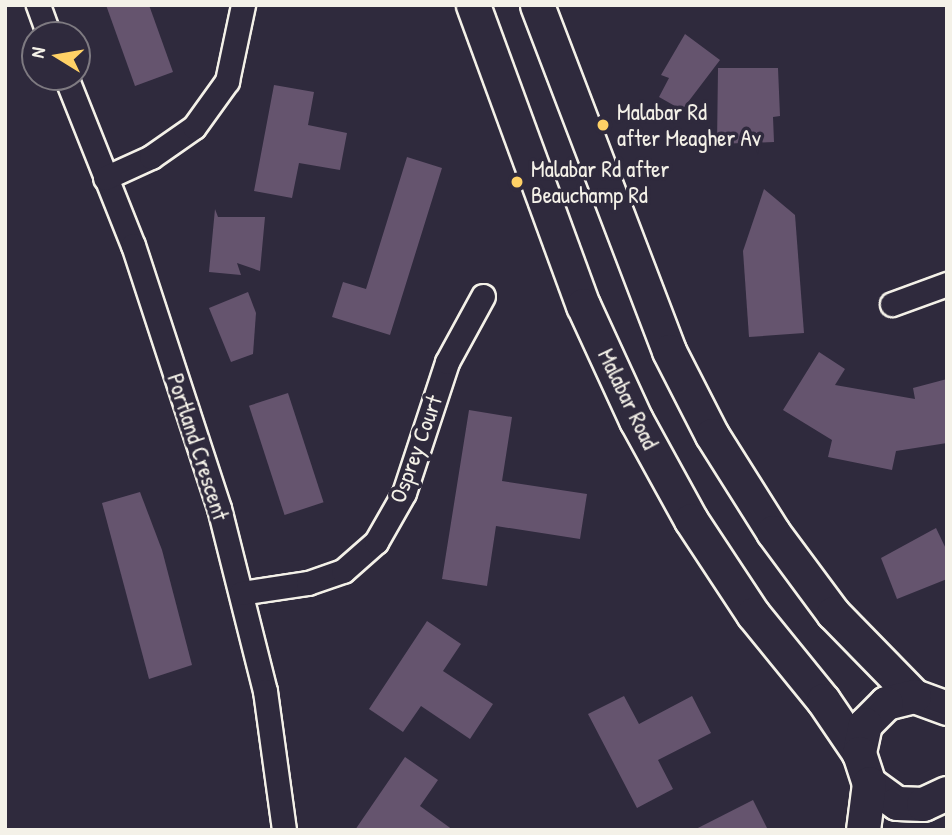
<!DOCTYPE html>
<html>
<head>
<meta charset="utf-8">
<style>
	body { margin:0 }
	#map { position:relative; width:952px; height:835px; overflow:hidden; background:#2f2a3d; font-family:"Patrick Hand",sans-serif }
	div>[style] { position:absolute }
	.building>* { inset:0; background:#65546e; transform-origin:0 0 }
	.roads { filter:drop-shadow(2px 0 #f4f1e8) drop-shadow(-2px 0 #f4f1e8) drop-shadow(0 2px #f4f1e8) drop-shadow(0 -2px #f4f1e8) }
	.minor>* { height:23px; margin:-11.5px; padding:0 11.5px; transform-origin:11.5px; border-radius:11.5px; background:#2f2a3d }
	.secondary>* { height:33px; margin:-16.5px; padding:0 16.5px; transform-origin:16.5px; border-radius:16.5px; background:#2f2a3d }
	.dots>* { width:19px; height:19px; translate:-50% -50%; box-sizing:border-box; border:4px solid #2f2a3d; border-radius:50% }
	span { translate:-50% -50%; white-space:nowrap; text-align:center; line-height:1.15; -webkit-text-stroke:7px #2f2a3d; paint-order:stroke }
	.poi-label { font-size:23px; color:#f4f1e8 }
	.left { translate:0 -50%; text-align:left }
	.street-label { font-size:23px; color:#f4f1e8 }
	.frame { position:absolute; inset:0; border:7px solid #f4f1e8; pointer-events:none }
	.north { position:absolute; left:21px; top:21px; width:70px; height:70px; box-sizing:border-box; background:#2f2a3d; border:2px solid #7e7a81; border-radius:50%; rotate:281deg; font-size:19px; font-weight:700; line-height:28px; text-align:center; color:#f4f1e8 }
	.north::after { content:''; display:block; margin:auto; width:24px; height:32px; background:#ffd166; clip-path:polygon(50% 0,100% 100%,50% 72%,0 100%) }
</style>
</head>
<body>
<div id="map">
	<div class="building">
		<i style="clip-path:polygon(106px 5px,149px 5px,173px 72px,135px 86px)"></i>
		<i style="clip-path:polygon(685px 34px,720px 60px,682px 110px,659px 97px,669px 78px,661px 75px)"></i>
		<i style="clip-path:polygon(718px 68px,778px 68px,780px 116px,773px 117px,774px 142px,717px 144px)"></i>
		<i style="clip-path:polygon(274px 85px,314px 92px,308px 125px,347px 133px,340px 170px,299px 163px,292px 198px,254px 191px)"></i>
		<i style="clip-path:polygon(407px 157px,442px 168px,390px 335px,332px 317px,343px 282px,366px 289px)"></i>
		<i style="clip-path:polygon(764px 189px,795px 215px,804px 333px,749px 337px,743px 251px)"></i>
		<i style="clip-path:polygon(215px 209px,218px 217px,265px 217px,260px 271px,237px 263px,241px 275px,209px 272px)"></i>
		<i style="clip-path:polygon(248px 292px,256px 313px,253px 354px,231px 362px,209px 308px)"></i>
		<i style="clip-path:polygon(819px 352px,845px 369px,835px 385px,915px 399px,913px 388px,947px 379px,947px 443px,896px 451px,892px 470px,828px 457px,832px 440px,783px 410px)"></i>
		<i style="left:288px;top:393px;width:115px;height:41px;rotate:72deg"></i>
		<i style="clip-path:polygon(469px 410px,512px 417px,502px 481px,587px 494px,580px 539px,496px 526px,487px 586px,442px 579px)"></i>
		<i style="clip-path:polygon(140px 492px,162px 550px,192px 665px,149px 679px,102px 503px)"></i>
		<i style="clip-path:polygon(936px 528px,947px 551px,947px 579px,897px 599px,881px 558px)"></i>
		<i style="clip-path:polygon(427px 621px,461px 644px,443px 671px,493px 704px,470px 739px,421px 706px,403px 732px,369px 709px)"></i>
		<i style="clip-path:polygon(624px 696px,639px 724px,692px 696px,711px 733px,658px 760px,673px 789px,637px 808px,588px 714px)"></i>
		<i style="clip-path:polygon(405px 757px,438px 780px,420px 806px,453px 830px,355px 830px)"></i>
		<i style="clip-path:polygon(753px 800px,768px 830px,694px 830px)"></i>
	</div>
	<div class="roads">
		<div class="minor">
			<i style="left:38px;top:5px;width:32px;rotate:70deg"></i>
			<i style="left:66px;top:77px;width:181px;rotate:68.3deg"></i>
			<i style="left:133px;top:245px;width:277px;rotate:71.9deg"></i>
			<i style="left:219px;top:508px;width:189px;rotate:75.9deg"></i>
			<i style="left:265px;top:691px;width:140px;rotate:82.2deg"></i>
			<i style="left:105px;top:178px;width:51px;rotate:-24.5deg"></i>
			<i style="left:151px;top:157px;width:52px;rotate:-34.9deg"></i>
			<i style="left:194px;top:127px;width:57px;rotate:-54.3deg"></i>
			<i style="left:227px;top:81px;width:78px;rotate:-78.1deg"></i>
			<i style="left:892px;top:304px;width:59px;rotate:-20deg"></i>
			<i style="left:241px;top:593px;width:68px;rotate:-8.5deg"></i>
			<i style="left:308px;top:583px;width:37px;rotate:-19deg"></i>
			<i style="left:343px;top:571px;width:44px;rotate:-41.3deg"></i>
			<i style="left:376px;top:542px;width:56px;rotate:-60.3deg"></i>
			<i style="left:404px;top:493px;width:138px;rotate:-71.8deg"></i>
			<i style="left:447px;top:362px;width:75px;rotate:-61.4deg"></i>
		</div>
		<div class="secondary">
			<i style="left:473px;top:5px;width:320px;rotate:69.9deg"></i>
			<i style="left:583px;top:305px;width:127px;rotate:65.3deg"></i>
			<i style="left:636px;top:420px;width:114px;rotate:61.2deg"></i>
			<i style="left:691px;top:520px;width:113px;rotate:56.6deg"></i>
			<i style="left:753px;top:614px;width:111px;rotate:50.9deg"></i>
			<i style="left:823px;top:700px;width:64px;rotate:55.8deg"></i>
			<i style="left:537px;top:5px;width:370px;rotate:69.1deg"></i>
			<i style="left:669px;top:351px;width:94px;rotate:62.9deg"></i>
			<i style="left:712px;top:435px;width:115px;rotate:57.8deg"></i>
			<i style="left:773px;top:532px;width:101px;rotate:53.5deg"></i>
			<i style="left:833px;top:613px;width:116px;rotate:45.7deg"></i>
			<i style="left:947px;top:708px;width:35px;rotate:-160deg"></i>
			<i style="left:914px;top:696px;width:29px;rotate:166deg"></i>
			<i style="left:886px;top:703px;width:30px;rotate:135deg"></i>
			<i style="left:865px;top:724px;width:30px;rotate:102deg"></i>
			<i style="left:859px;top:753px;width:32px;rotate:72deg"></i>
			<i style="left:869px;top:783px;width:34px;rotate:36deg"></i>
			<i style="left:897px;top:803px;width:26px;rotate:2deg"></i>
			<i style="left:923px;top:804px;width:26px;rotate:-25deg"></i>
			<i style="left:863px;top:830px;width:47px;rotate:-82.7deg"></i>
		</div>
	</div>
	<div class="dots">
		<i style="left:603px;top:125px;background:#ffd166"></i>
		<i style="left:517px;top:182px;background:#ffd166"></i>
	</div>
	<div class="poi-label">
		<span class="left" style="left:617px;top:125px">Malabar Rd<br>after Meagher Av</span>
		<span class="left" style="left:531px;top:182px">Malabar Rd after<br>Beauchamp Rd</span>
	</div>
	<div class="street-label">
		<span style="left:628px;top:399px;rotate:64deg">Malabar Road</span>
		<span style="left:198px;top:447px;rotate:72deg">Portland Crescent</span>
		<span style="left:416px;top:449px;rotate:-70deg">Osprey Court</span>
	</div>
	<div class="frame"></div>
	<div class="north">N</div>
</div>
</body>
</html>
